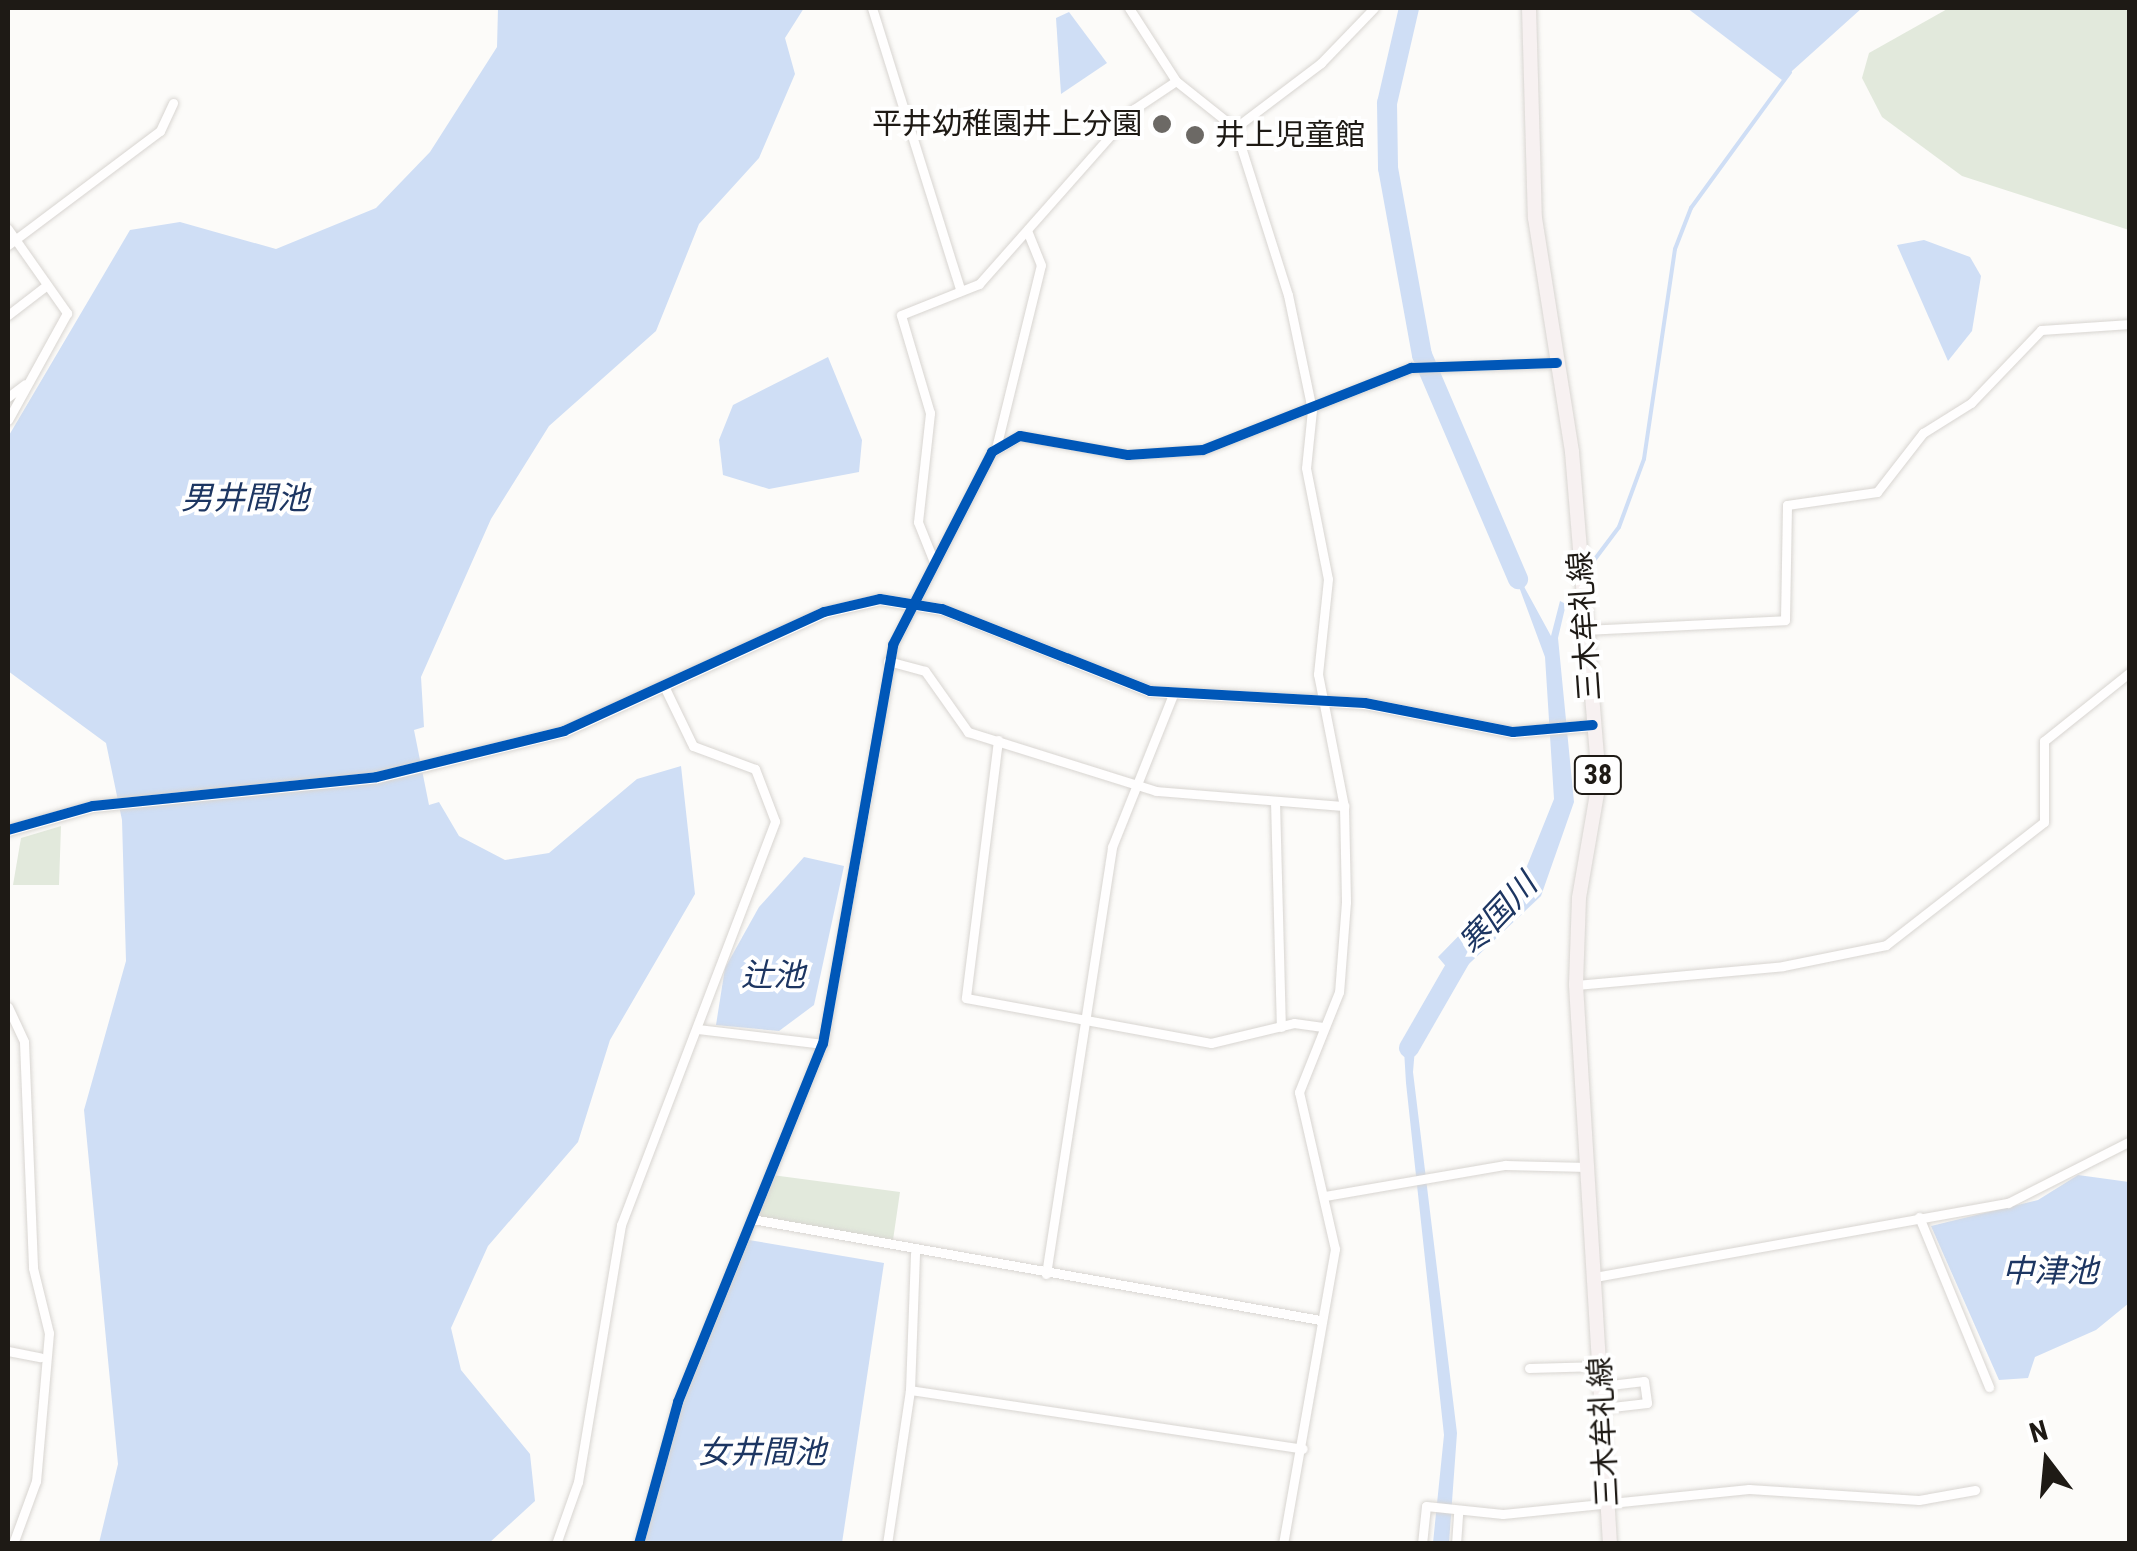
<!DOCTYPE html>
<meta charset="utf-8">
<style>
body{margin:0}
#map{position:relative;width:2137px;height:1551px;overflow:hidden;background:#fcfbf9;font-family:"Roboto Condensed","Noto Sans JP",sans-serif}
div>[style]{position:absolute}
.green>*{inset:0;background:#e2e9dc}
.water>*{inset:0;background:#cfdef5}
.stream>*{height:4px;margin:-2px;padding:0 2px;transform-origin:2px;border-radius:2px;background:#cfdef5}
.river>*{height:20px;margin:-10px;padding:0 10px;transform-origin:10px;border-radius:10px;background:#cfdef5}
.roads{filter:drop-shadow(0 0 2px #d8d5d1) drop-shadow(0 0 2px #d8d5d1)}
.minor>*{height:9px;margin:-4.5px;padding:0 4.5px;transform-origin:4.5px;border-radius:4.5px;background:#fffefe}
.tertiary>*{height:11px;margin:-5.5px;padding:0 5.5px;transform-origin:5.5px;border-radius:5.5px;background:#fffefe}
.primary>*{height:14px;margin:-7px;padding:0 7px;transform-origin:7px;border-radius:7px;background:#f7f1f1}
.cycleway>*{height:10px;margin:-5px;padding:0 5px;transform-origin:5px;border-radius:5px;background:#0057b8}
.dots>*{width:28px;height:28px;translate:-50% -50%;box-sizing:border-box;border:5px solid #fff;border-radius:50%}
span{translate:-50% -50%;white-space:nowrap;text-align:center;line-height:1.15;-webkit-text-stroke:8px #fff;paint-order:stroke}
.shield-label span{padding:2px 8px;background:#fff;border:2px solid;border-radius:8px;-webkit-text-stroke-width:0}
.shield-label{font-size:28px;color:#1e1a15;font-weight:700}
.poi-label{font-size:30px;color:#1e1a15}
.right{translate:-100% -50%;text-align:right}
.left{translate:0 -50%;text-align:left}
.street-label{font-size:30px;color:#1e1a15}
.water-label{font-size:32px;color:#1d3662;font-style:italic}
.frame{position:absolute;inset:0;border:10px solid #1e1a15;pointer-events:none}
.north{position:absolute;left:1997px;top:1411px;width:100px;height:100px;-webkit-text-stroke:8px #fff;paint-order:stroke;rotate:344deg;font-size:28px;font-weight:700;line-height:40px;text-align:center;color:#1e1a15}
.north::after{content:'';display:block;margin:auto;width:35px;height:45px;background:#1e1a15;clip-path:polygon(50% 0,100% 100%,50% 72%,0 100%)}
</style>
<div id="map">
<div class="green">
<i style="clip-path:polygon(1949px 8px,2129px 8px,2129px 230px,1962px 176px,1882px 117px,1862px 78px,1869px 53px)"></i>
<i style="clip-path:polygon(61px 826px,59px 885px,13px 885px,21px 838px)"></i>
<i style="clip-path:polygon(772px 1175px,900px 1192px,893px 1240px,754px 1218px)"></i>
</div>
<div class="water">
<i style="clip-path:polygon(498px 8px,804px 8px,785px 38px,795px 74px,759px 158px,699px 224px,656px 331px,549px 426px,491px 519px,421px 677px,424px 727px,414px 730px,429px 805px,439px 802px,459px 836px,505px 860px,549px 853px,637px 779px,681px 766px,695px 894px,610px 1040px,578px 1142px,488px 1246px,451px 1328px,461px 1370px,530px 1454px,535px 1501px,489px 1543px,99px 1543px,118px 1464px,84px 1110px,126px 961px,122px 820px,106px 743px,8px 671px,8px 437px,130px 230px,180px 222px,276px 249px,376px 208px,430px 152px,497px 47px)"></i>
<i style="clip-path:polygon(1687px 8px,1862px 8px,1782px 80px)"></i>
<i style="clip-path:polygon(1069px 12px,1107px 63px,1061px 94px,1056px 18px)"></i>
<i style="clip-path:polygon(1924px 240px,1970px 257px,1981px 276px,1972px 331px,1948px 361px,1897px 245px)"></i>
<i style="clip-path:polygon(828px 357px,862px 440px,859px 472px,769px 489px,723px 475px,719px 440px,733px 405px)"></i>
<i style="clip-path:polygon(1508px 557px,1551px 636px,1560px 601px,1566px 604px,1558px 638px,1574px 802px,1541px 896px,1455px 977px,1438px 957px,1527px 866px,1554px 799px,1545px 657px)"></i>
<i style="clip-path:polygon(804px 857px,844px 866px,814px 1005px,779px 1031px,716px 1025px,725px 968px,759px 907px)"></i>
<i style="clip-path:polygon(1417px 1024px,1413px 1072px,1457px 1433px,1449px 1543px,1433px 1543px,1444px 1435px,1406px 1083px,1404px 1050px)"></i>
<i style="clip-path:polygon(2078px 1175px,2129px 1182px,2129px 1303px,2096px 1330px,2035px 1357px,2028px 1378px,1999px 1380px,1931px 1226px,2038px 1200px)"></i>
<i style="clip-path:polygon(749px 1240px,884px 1263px,842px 1543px,643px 1544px,668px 1439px)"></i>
</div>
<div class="stream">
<i style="left:1592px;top:563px;width:45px;rotate:-53.1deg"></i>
<i style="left:1619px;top:527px;width:72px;rotate:-69.8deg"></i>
<i style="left:1644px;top:459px;width:212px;rotate:-81.6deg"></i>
<i style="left:1675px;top:249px;width:44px;rotate:-68.7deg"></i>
<i style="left:1691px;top:208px;width:168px;rotate:-53.9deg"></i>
</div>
<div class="river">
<i style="left:1409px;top:8px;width:98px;rotate:103deg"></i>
<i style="left:1387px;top:103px;width:65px;rotate:89.1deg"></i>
<i style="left:1388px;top:168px;width:190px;rotate:79.7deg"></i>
<i style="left:1422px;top:355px;width:244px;rotate:66.8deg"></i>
<i style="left:1409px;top:1048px;width:114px;rotate:-60.1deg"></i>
</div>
<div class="roads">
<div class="minor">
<i style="left:872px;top:8px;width:294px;rotate:72.6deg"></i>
<i style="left:1129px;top:8px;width:87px;rotate:57.2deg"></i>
<i style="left:1176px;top:81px;width:75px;rotate:38.5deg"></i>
<i style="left:1235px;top:128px;width:175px;rotate:72.4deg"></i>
<i style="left:1288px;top:295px;width:117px;rotate:78.2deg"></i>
<i style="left:1312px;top:410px;width:58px;rotate:95.9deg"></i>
<i style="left:1306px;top:468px;width:113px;rotate:78.8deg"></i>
<i style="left:1328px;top:579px;width:96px;rotate:96deg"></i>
<i style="left:1318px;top:674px;width:135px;rotate:78.9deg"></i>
<i style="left:1344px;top:806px;width:96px;rotate:88.8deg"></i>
<i style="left:1346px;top:902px;width:90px;rotate:94.4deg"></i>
<i style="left:1339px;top:992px;width:108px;rotate:111.8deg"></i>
<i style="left:1299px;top:1092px;width:161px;rotate:77.1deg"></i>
<i style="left:1335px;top:1249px;width:300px;rotate:100deg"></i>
<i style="left:1235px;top:128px;width:108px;rotate:-37.1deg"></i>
<i style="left:1321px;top:63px;width:76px;rotate:-46.1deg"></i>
<i style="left:8px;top:229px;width:103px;rotate:54.9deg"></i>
<i style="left:67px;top:313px;width:122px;rotate:118.9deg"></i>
<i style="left:8px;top:245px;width:190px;rotate:-36.9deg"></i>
<i style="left:160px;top:131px;width:31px;rotate:-65deg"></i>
<i style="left:8px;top:315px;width:49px;rotate:-37.6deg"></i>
<i style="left:8px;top:397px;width:21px;rotate:-37deg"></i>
<i style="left:996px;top:448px;width:188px;rotate:-76.2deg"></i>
<i style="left:1041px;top:265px;width:37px;rotate:-112deg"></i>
<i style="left:934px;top:562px;width:43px;rotate:-111.8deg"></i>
<i style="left:918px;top:522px;width:110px;rotate:-83.7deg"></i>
<i style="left:930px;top:413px;width:102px;rotate:-106.5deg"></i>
<i style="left:901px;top:315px;width:84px;rotate:-21.7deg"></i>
<i style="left:979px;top:284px;width:234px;rotate:-48.5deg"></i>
<i style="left:1134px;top:109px;width:50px;rotate:-33.7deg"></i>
<i style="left:1584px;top:630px;width:201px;rotate:-2.8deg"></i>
<i style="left:1785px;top:620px;width:115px;rotate:-89deg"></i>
<i style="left:1787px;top:505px;width:91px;rotate:-8.2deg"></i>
<i style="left:1877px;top:492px;width:75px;rotate:-52.1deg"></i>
<i style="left:1923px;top:433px;width:57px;rotate:-32deg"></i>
<i style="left:1971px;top:403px;width:101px;rotate:-46.2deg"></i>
<i style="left:2041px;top:330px;width:89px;rotate:-3.9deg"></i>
<i style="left:888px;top:661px;width:38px;rotate:15deg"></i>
<i style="left:925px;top:671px;width:75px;rotate:54.8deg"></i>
<i style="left:968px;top:732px;width:197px;rotate:17.4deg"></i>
<i style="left:1156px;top:791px;width:189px;rotate:4.6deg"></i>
<i style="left:998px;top:740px;width:260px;rotate:97.1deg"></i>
<i style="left:966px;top:998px;width:249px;rotate:10.4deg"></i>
<i style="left:1211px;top:1043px;width:85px;rotate:-13.5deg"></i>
<i style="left:1294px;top:1023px;width:29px;rotate:8deg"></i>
<i style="left:1275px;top:801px;width:226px;rotate:88.5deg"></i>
<i style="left:1576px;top:985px;width:208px;rotate:-5.2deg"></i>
<i style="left:1783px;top:966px;width:105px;rotate:-11.5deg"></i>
<i style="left:1886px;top:945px;width:200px;rotate:-37.9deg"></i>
<i style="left:2044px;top:822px;width:81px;rotate:-90deg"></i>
<i style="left:2044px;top:741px;width:110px;rotate:-38.7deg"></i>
<i style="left:8px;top:1007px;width:38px;rotate:65deg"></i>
<i style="left:24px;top:1042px;width:226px;rotate:87.7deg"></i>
<i style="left:33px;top:1268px;width:67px;rotate:76.2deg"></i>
<i style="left:49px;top:1333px;width:149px;rotate:95deg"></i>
<i style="left:36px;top:1481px;width:67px;rotate:110.1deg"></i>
<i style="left:698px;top:1029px;width:126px;rotate:6.8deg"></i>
<i style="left:1325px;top:1196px;width:183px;rotate:-9.8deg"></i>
<i style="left:1505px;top:1165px;width:82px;rotate:1.4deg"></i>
<i style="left:1919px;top:1217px;width:184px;rotate:67.6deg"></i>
<i style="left:752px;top:1219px;width:577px;rotate:10.08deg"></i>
<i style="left:1046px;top:1274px;width:432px;rotate:-81.2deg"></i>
<i style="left:1112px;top:847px;width:167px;rotate:-68.2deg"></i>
<i style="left:1595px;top:1277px;width:420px;rotate:-10.2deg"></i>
<i style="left:2008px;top:1203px;width:137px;rotate:-26.9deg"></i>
<i style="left:8px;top:1351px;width:33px;rotate:11deg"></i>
<i style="left:1529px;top:1368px;width:72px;rotate:-1.6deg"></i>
<i style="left:1602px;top:1386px;width:42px;rotate:-6.8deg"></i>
<i style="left:1644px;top:1381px;width:22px;rotate:82deg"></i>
<i style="left:1647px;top:1403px;width:44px;rotate:173.5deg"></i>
<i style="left:910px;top:1390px;width:397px;rotate:8.5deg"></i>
<i style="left:556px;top:1544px;width:66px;rotate:-70.5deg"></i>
<i style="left:578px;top:1482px;width:261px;rotate:-80.5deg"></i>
<i style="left:621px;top:1225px;width:432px;rotate:-69.1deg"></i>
<i style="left:775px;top:821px;width:56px;rotate:-111deg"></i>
<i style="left:755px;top:769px;width:66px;rotate:-159.6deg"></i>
<i style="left:693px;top:746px;width:67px;rotate:-115.8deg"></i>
<i style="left:639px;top:1544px;width:147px;rotate:-74.6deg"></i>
<i style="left:678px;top:1402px;width:386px;rotate:-68deg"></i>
<i style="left:823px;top:1044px;width:405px;rotate:-80deg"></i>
<i style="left:893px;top:645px;width:217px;rotate:-62.8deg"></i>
<i style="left:992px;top:452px;width:32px;rotate:-30deg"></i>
<i style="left:1020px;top:436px;width:110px;rotate:10deg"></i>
<i style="left:1128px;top:455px;width:75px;rotate:-3.8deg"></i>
<i style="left:1203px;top:450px;width:224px;rotate:-21.5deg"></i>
<i style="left:1411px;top:368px;width:146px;rotate:-2deg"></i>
<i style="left:887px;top:1544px;width:156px;rotate:-81.5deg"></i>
<i style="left:910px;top:1390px;width:137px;rotate:-87.9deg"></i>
<i style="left:1422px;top:1544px;width:38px;rotate:-84deg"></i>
<i style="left:1426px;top:1506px;width:77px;rotate:5.9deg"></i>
<i style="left:1503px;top:1514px;width:247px;rotate:-5.8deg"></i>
<i style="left:1749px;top:1489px;width:170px;rotate:3.7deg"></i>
<i style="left:1919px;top:1500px;width:57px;rotate:-10.1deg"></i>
<i style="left:1456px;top:1544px;width:32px;rotate:-86deg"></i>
</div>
<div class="tertiary">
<i style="left:8px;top:830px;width:88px;rotate:-15.8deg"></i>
<i style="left:93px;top:806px;width:285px;rotate:-5.8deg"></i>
<i style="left:377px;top:777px;width:193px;rotate:-13.8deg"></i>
<i style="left:564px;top:731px;width:286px;rotate:-24.6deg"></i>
<i style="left:824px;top:612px;width:57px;rotate:-13.1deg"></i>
<i style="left:880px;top:599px;width:63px;rotate:9.2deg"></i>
<i style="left:942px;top:609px;width:224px;rotate:21.5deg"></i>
<i style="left:1150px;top:691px;width:215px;rotate:3.2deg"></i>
<i style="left:1365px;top:703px;width:151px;rotate:11.1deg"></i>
<i style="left:1513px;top:732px;width:80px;rotate:-5deg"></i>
</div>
<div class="primary">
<i style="left:1529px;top:8px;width:210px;rotate:88.4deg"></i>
<i style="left:1535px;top:218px;width:237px;rotate:81deg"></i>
<i style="left:1572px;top:452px;width:331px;rotate:85.3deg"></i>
<i style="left:1599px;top:782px;width:118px;rotate:99.8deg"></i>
<i style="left:1579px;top:898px;width:87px;rotate:92deg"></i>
<i style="left:1576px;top:985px;width:560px;rotate:86.52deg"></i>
</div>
</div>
<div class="cycleway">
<i style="left:8px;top:830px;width:88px;rotate:-15.8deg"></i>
<i style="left:93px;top:806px;width:285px;rotate:-5.8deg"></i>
<i style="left:377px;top:777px;width:193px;rotate:-13.8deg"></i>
<i style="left:564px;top:731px;width:286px;rotate:-24.6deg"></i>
<i style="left:824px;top:612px;width:57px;rotate:-13.1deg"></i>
<i style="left:880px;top:599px;width:63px;rotate:9.2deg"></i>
<i style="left:942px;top:609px;width:224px;rotate:21.5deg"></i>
<i style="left:1150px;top:691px;width:215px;rotate:3.2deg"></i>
<i style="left:1365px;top:703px;width:151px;rotate:11.1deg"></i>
<i style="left:1513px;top:732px;width:80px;rotate:-5deg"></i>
<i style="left:639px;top:1544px;width:147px;rotate:-74.6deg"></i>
<i style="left:678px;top:1402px;width:386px;rotate:-68deg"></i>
<i style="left:823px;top:1044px;width:405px;rotate:-80deg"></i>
<i style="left:893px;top:645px;width:217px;rotate:-62.8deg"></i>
<i style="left:992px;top:452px;width:32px;rotate:-30deg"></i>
<i style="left:1020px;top:436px;width:110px;rotate:10deg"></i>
<i style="left:1128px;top:455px;width:75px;rotate:-3.8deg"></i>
<i style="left:1203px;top:450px;width:224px;rotate:-21.5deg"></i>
<i style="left:1411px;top:368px;width:146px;rotate:-2deg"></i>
</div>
<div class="dots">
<i style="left:1162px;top:124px;background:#6c6965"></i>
<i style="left:1195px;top:135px;background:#6c6965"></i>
</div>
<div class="shield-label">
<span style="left:1598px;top:775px">38</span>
</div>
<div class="poi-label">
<span class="right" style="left:1142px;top:124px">平井幼稚園井上分園</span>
<span class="left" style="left:1215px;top:135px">井上児童館</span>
</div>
<div class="street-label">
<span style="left:1585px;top:626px;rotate:-94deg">三木牟礼線</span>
<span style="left:1604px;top:1432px;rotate:-93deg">三木牟礼線</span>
</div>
<div class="water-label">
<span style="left:245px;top:498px">男井間池</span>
<span style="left:1498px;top:914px;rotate:-47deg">寒国川</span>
<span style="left:773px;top:975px">辻池</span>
<span style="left:2050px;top:1271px">中津池</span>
<span style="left:762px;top:1452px">女井間池</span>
</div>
<div class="frame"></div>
<div class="north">N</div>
</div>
